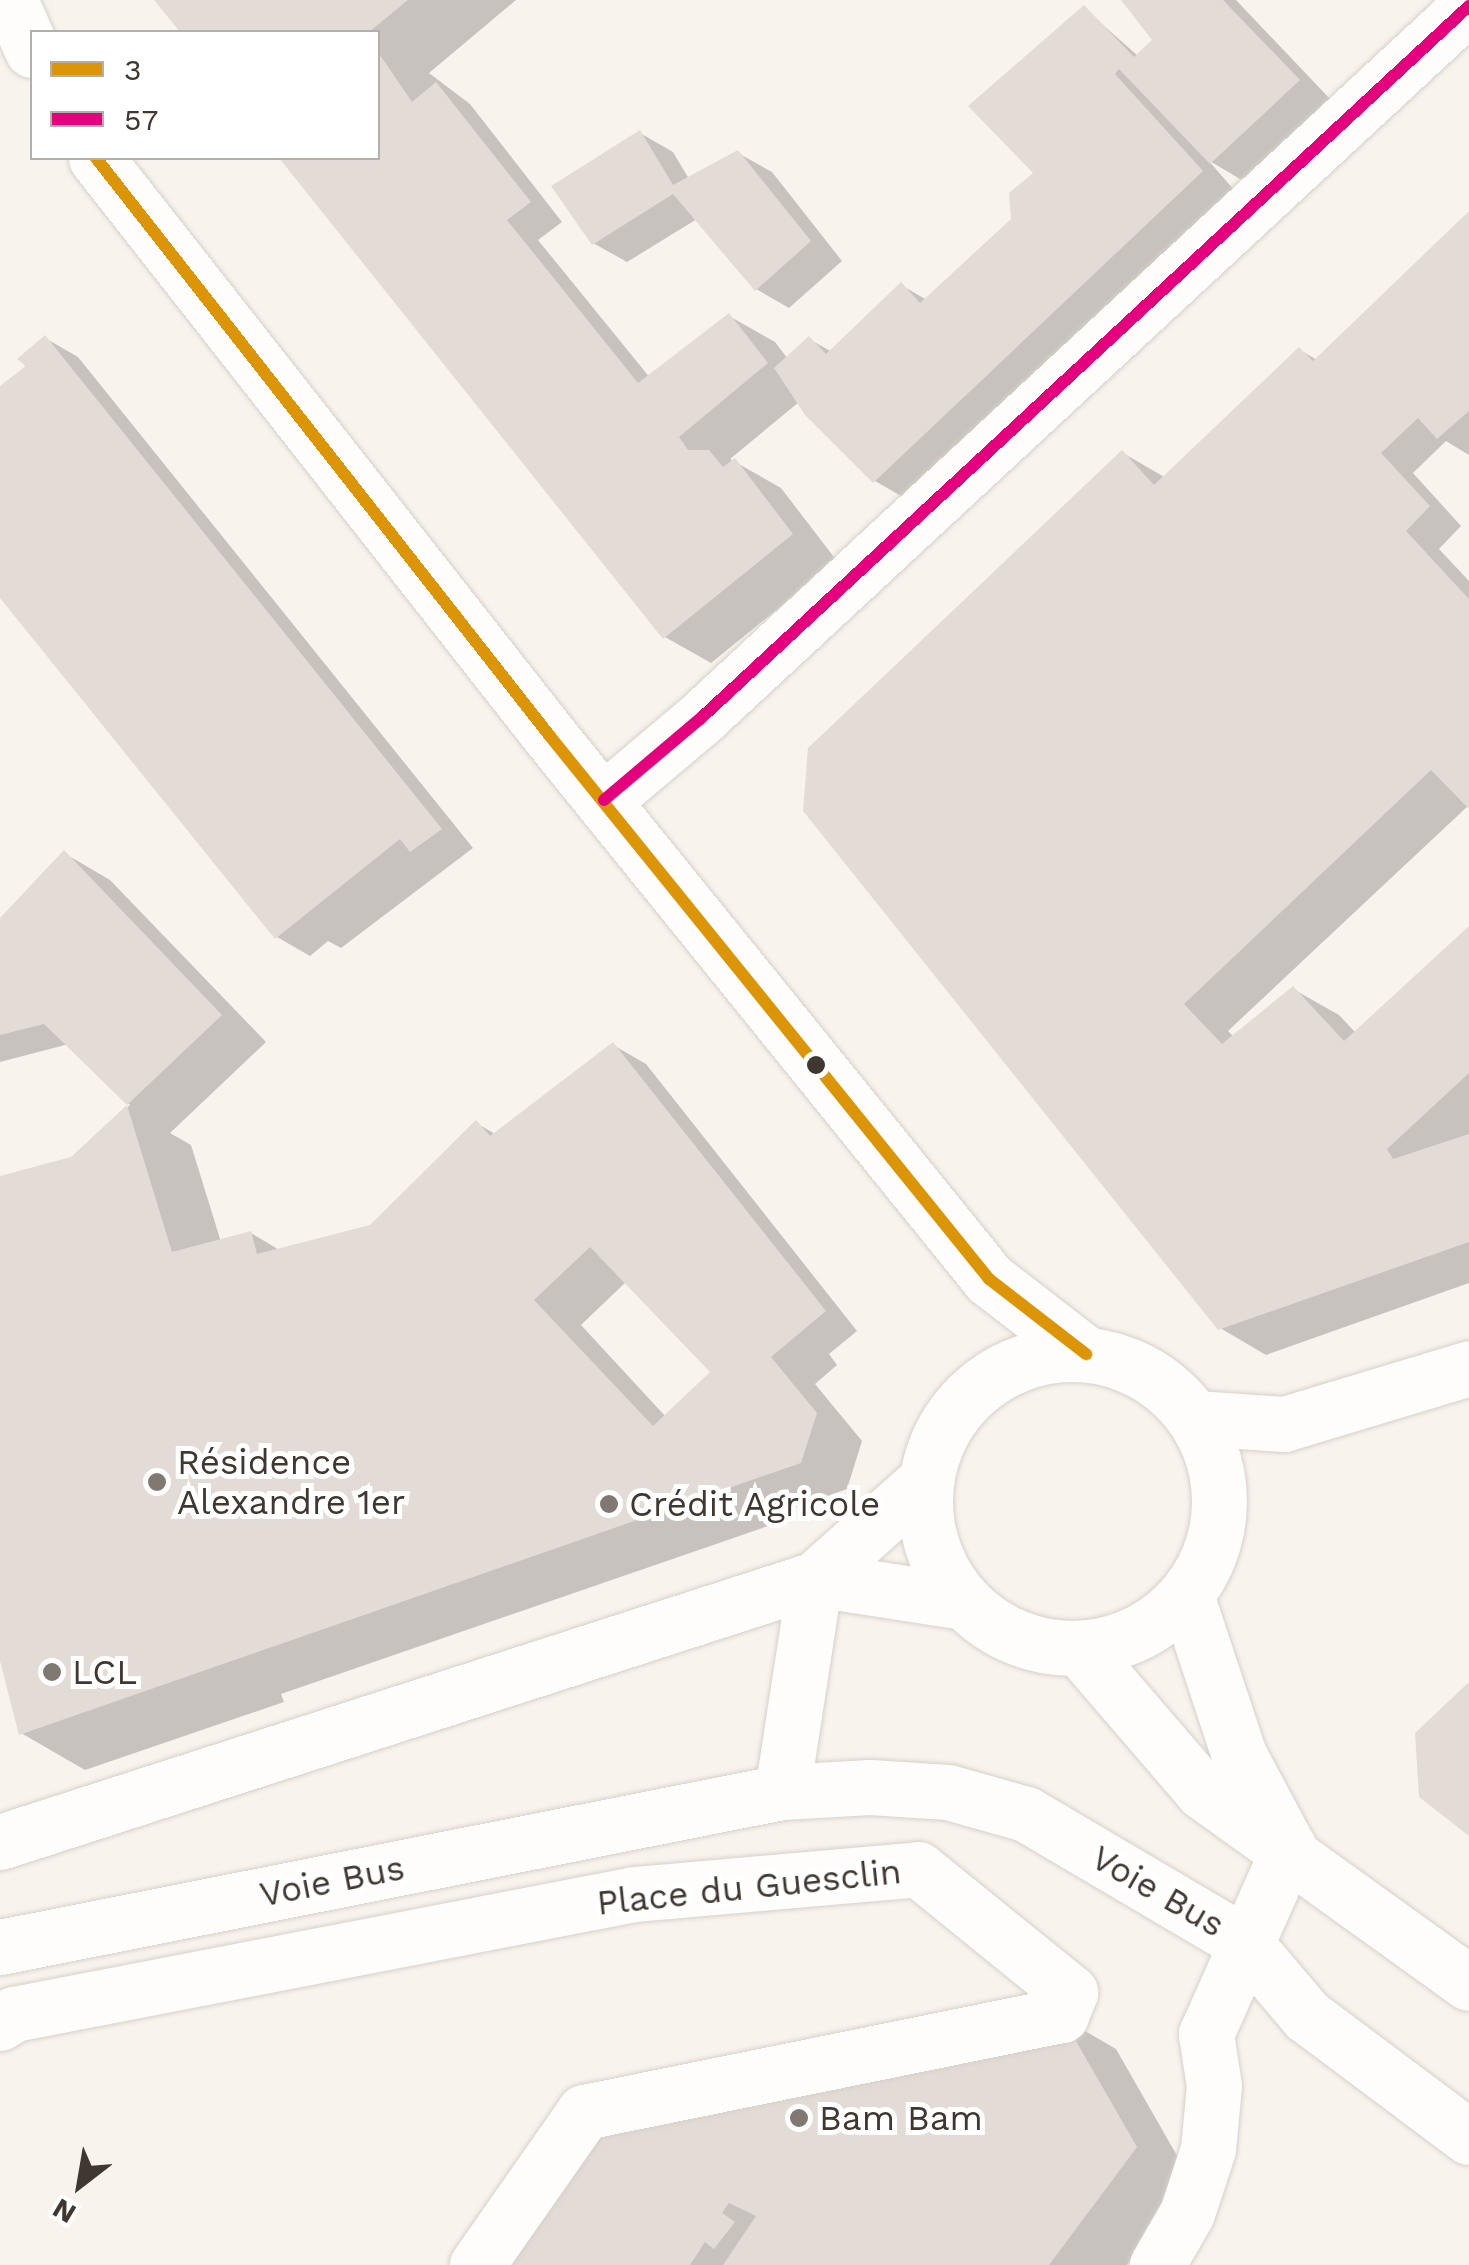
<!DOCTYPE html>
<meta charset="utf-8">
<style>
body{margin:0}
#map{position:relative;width:1469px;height:2265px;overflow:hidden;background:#f9f3ed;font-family:"Work Sans",sans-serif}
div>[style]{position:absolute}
.shadow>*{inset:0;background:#0003}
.building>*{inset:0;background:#e3dbd6}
.roads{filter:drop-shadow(0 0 2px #d6d0ca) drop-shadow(0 0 2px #d6d0ca)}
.minor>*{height:55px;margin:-27.5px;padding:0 27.5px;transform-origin:27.5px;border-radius:27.5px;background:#fefdfc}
.major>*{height:55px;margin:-27.5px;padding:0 27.5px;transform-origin:27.5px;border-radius:27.5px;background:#fefdfc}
.major>.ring{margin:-27.5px;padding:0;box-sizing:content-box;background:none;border:55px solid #fefdfc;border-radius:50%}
.bus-1>*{height:12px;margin:-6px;padding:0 6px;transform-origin:6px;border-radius:6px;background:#db9507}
.bus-2>*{height:12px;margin:-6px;padding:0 6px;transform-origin:6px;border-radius:6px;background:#e5007d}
.dots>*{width:28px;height:28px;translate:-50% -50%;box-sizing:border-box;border:5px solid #fff;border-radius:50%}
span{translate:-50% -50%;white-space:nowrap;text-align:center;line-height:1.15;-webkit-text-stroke:10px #fff;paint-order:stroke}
.poi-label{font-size:35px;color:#3f3730}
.left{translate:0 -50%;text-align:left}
.street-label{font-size:35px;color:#3f3730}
.legend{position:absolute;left:30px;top:30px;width:350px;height:130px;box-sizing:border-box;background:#fff;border:2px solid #b2afac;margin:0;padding:12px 18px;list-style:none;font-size:30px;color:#3f3730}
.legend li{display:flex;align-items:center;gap:20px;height:50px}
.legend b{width:50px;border:2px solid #b2afac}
.north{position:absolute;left:30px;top:2135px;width:100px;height:100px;-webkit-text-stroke:8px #fff;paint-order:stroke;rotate:211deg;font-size:28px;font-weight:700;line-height:40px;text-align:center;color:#3f3730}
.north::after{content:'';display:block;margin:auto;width:35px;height:45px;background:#3f3730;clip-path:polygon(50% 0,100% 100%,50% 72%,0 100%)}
</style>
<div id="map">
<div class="shadow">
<i style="clip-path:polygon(162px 0,516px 0,429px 73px,470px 104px,562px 222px,538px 240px,651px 379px,729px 316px,775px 342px,788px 359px,809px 339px,832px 352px,901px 285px,927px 300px,1013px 220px,1036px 173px,1084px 8px,1138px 56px,1156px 40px,1124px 0,1236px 0,1331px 100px,1245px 182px,1208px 160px,1235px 191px,908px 500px,875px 481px,799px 402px,730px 459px,781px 488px,837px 561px,711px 663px,665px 637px,283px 158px,378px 158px,378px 32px,187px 32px)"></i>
<i style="clip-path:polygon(640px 133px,673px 152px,689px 179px,738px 153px,772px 172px,842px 261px,789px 308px,756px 289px,697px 219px,627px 262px,593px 243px)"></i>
<i style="clip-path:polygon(1469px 215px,1469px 455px,1446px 441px,1413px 473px,1461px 526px,1439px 549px,1469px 581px,1469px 805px,1228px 1031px,1234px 1037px,1293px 989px,1339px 1015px,1356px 1033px,1469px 929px,1469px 1283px,1266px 1355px,1220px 1328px,1123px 453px,1166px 478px,1300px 350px,1317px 360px)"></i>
<i style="clip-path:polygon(45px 338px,78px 357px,473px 848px,341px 948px,328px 941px,310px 956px,277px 937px,0 594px,0 389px,27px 368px,20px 359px)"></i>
<i style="clip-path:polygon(evenodd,64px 853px,110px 880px,266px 1042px,170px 1133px,191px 1145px,221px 1242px,251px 1233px,281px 1251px,371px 1227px,476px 1123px,497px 1135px,613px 1045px,646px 1064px,857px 1331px,829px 1354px,837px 1365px,815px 1384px,862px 1441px,847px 1489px,762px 1519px,768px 1526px,281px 1694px,284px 1702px,85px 1770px,21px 1733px,0 1650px,0 1178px,72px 1159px,130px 1105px,69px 1044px,0 1062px,0 920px,64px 853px,627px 1281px,714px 1373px,666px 1417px,581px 1325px,627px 1281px)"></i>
<i style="clip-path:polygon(1061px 2017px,1116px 2049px,1191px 2180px,1127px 2265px,485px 2265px)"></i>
</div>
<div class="building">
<i style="clip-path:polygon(154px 0,408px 0,369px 32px,180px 32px)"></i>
<i style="clip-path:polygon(1121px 0,1223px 0,1300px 80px,1210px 164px,1119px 69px,1115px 74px,1203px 171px,873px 483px,805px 415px,774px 368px,809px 336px,826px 354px,901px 282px,920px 303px,1011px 219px,1009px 193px,1033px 173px,968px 106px,1084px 5px,1134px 57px,1152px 40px)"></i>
<i style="clip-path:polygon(378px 52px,412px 102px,436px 82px,531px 202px,507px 220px,638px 383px,729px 313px,768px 363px,679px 437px,688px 450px,709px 450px,723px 467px,735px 458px,793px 534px,663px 639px,279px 158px,378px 158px)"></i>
<i style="clip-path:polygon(640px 130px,673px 185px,738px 150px,811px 241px,755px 291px,673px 194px,592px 245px,551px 186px)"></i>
<i style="clip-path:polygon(1469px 211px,1469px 411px,1437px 439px,1418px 418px,1381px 453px,1430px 506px,1406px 531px,1469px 599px,1469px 809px,1431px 770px,1184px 1004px,1222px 1044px,1293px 986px,1344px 1041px,1469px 926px,1469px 1073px,1387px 1149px,1393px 1159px,1469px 1134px,1469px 1242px,1218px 1330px,803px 811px,808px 748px,1122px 450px,1154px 485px,1299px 347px,1313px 361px)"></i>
<i style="clip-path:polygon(45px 335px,442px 829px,410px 852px,400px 839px,275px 939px,0 598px,0 386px,26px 366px,17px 359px)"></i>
<i style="clip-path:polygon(64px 850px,222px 1015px,127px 1105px,44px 1024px,0 1035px,0 918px)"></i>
<i style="clip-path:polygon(evenodd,613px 1042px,826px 1311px,771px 1357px,817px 1413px,801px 1463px,19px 1735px,0 1661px,0 1176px,71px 1157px,127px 1105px,172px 1252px,251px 1231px,257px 1254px,370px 1225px,476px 1120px,490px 1136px,613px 1042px,590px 1247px,710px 1372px,653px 1426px,534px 1300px,590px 1247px)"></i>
<i style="clip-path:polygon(1469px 1682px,1469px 1836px,1419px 1797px,1415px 1733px)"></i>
<i style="clip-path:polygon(1061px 2015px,1137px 2147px,1049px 2265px,723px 2265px,756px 2216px,729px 2203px,722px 2213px,735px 2222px,714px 2249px,705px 2242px,690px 2265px,477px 2265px,584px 2112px)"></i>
</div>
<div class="roads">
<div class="minor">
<i style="left:604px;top:800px;width:126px;rotate:-40.2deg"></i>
<i style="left:700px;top:719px;width:1049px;rotate:-42.84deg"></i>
<i style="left:782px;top:1792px;width:216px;rotate:-81.2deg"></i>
<i style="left:0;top:1947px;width:797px;rotate:-11.21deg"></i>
<i style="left:782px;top:1792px;width:88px;rotate:-3.3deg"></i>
<i style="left:870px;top:1787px;width:78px;rotate:3.7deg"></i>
<i style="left:948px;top:1792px;width:81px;rotate:15.8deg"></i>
<i style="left:1026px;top:1814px;width:254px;rotate:30.5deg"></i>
<i style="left:1245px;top:1943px;width:96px;rotate:49.7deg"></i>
<i style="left:1307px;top:2016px;width:202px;rotate:36.8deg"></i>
<i style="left:0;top:2023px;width:17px;rotate:-33deg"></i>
<i style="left:14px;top:2014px;width:632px;rotate:-10.94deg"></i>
<i style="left:635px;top:1894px;width:284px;rotate:-5deg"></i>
<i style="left:918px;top:1869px;width:196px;rotate:39deg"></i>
<i style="left:1070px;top:1992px;width:25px;rotate:111deg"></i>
<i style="left:1061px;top:2015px;width:487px;rotate:168.5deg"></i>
<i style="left:584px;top:2112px;width:187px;rotate:125deg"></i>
<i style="left:1157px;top:2265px;width:60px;rotate:-60deg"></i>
<i style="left:1187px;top:2213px;width:67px;rotate:-71.8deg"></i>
<i style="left:1208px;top:2149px;width:63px;rotate:-84.6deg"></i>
<i style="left:1214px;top:2086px;width:53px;rotate:-98.7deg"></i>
<i style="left:1206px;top:2034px;width:204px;rotate:-66deg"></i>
</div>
<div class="major">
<i style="left:13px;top:7px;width:47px;rotate:66.2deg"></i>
<i style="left:96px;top:158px;width:734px;rotate:51.86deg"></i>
<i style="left:549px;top:735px;width:700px;rotate:51.03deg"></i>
<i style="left:989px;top:1279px;width:123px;rotate:37.7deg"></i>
<i class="ring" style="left:925px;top:1354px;width:239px;height:239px"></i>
<i style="left:1195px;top:1418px;width:89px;rotate:3.9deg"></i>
<i style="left:1284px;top:1424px;width:193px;rotate:-16.8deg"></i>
<i style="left:815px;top:1579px;width:151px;rotate:8.8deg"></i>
<i style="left:1186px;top:1595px;width:169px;rotate:71.7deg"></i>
<i style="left:1239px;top:1755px;width:98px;rotate:61.9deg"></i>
<i style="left:1080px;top:1649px;width:189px;rotate:49.3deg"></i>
<i style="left:1203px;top:1792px;width:327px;rotate:35.7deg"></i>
<i style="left:0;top:1842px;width:856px;rotate:-17.88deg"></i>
<i style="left:815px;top:1579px;width:147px;rotate:-41.7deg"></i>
</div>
</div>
<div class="bus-1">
<i style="left:96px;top:158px;width:734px;rotate:51.86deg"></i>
<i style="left:549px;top:735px;width:700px;rotate:51.03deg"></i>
<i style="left:989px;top:1279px;width:123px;rotate:37.7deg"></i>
</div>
<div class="bus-2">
<i style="left:604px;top:800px;width:126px;rotate:-40.2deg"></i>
<i style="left:700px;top:719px;width:1049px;rotate:-42.84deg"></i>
</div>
<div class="dots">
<i style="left:816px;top:1065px;background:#3f3730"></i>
<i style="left:157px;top:1482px;background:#807972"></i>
<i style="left:609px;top:1504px;background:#807972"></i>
<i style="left:52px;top:1672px;background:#807972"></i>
<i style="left:799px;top:2118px;background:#807972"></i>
</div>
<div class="poi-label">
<span class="left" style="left:177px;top:1482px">Résidence<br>Alexandre 1er</span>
<span class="left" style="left:629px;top:1504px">Crédit Agricole</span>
<span class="left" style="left:72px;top:1672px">LCL</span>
<span class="left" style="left:819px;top:2118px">Bam Bam</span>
</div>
<div class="street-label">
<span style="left:332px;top:1881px;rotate:-11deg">Voie Bus</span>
<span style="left:749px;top:1887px;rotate:-6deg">Place du Guesclin</span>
<span style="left:1158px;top:1891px;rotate:30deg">Voie Bus</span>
</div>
<ul class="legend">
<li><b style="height:12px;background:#db9507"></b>3</li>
<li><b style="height:12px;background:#e5007d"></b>57</li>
</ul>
<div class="north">N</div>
</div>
